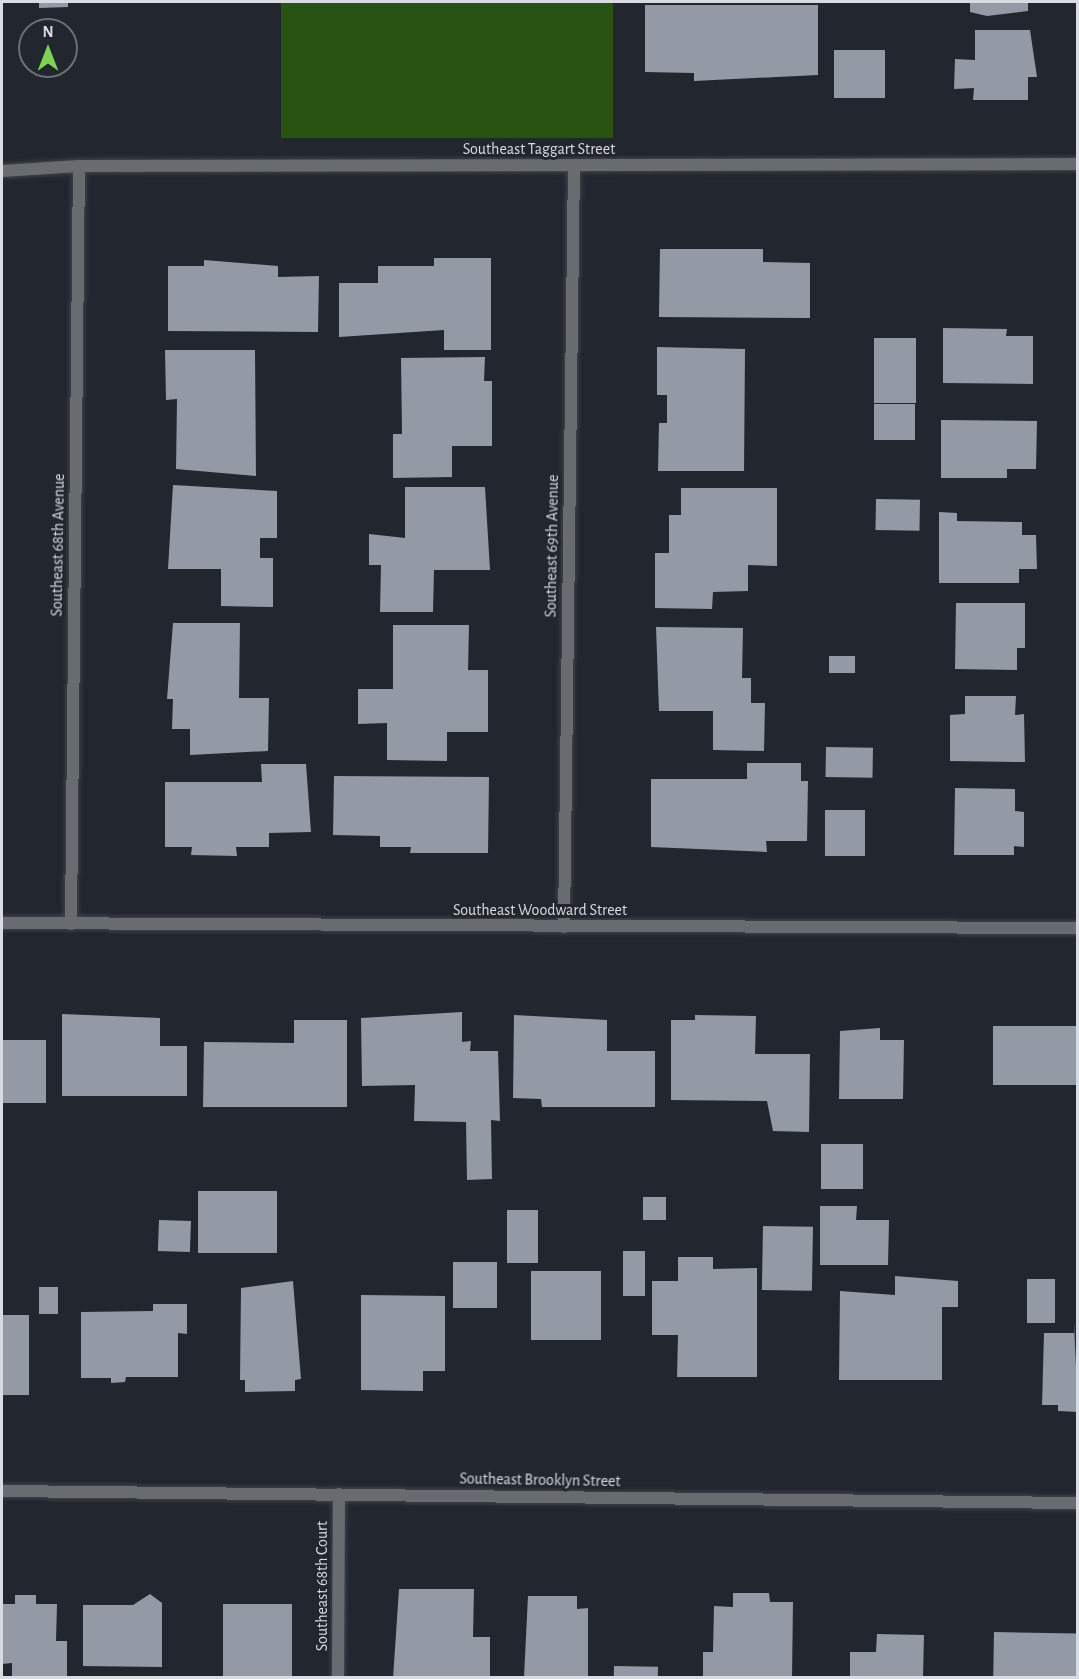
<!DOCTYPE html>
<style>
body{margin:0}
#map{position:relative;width:1079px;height:1679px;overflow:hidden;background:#22272f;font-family:"Alegreya Sans",sans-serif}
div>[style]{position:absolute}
.green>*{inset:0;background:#295312;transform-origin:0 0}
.building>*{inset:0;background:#949aa5;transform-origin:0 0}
.roads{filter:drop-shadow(0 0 2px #3f444b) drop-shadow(0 0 2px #3f444b)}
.street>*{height:12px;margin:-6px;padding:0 6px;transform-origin:6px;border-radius:6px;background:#686b6f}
span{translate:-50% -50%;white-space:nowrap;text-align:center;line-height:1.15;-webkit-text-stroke:6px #22272f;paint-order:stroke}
.street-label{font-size:16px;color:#d8dbe1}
.frame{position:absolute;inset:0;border:3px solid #d8dbe1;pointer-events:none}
.north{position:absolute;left:18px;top:18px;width:60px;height:60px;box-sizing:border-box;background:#22272f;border:2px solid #6b6f76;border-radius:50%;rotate:0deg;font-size:16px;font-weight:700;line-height:24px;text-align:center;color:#d8dbe1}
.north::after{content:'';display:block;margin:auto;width:21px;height:27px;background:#7dd154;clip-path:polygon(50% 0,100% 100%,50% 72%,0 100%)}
</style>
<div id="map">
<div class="green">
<i style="left:281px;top:2px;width:332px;height:136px"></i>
</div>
<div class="building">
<i style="clip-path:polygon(39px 2px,68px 2px,68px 7px,39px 8px)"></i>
<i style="clip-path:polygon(970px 2px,1028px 2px,1028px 11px,987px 16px,970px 12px)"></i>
<i style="clip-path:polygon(645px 5px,818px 5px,818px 75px,694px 81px,694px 73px,645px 72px)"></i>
<i style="clip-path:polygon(975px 30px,1030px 30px,1037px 77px,1028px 77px,1028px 100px,973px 100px,974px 88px,954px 89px,955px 59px,975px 60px)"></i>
<i style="left:834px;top:50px;width:51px;height:48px"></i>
<i style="clip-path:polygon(660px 249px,763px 249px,763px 262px,810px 263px,810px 318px,659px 317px)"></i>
<i style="clip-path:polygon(434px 258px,491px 258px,491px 350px,444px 350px,444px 330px,339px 337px,339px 283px,378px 283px,378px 266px,434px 266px)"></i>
<i style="clip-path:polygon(204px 260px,278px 266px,278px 277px,319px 276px,318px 332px,168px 331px,168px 266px,204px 266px)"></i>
<i style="clip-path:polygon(943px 328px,1007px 329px,1006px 336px,1033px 336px,1033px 384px,943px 383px)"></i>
<i style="left:874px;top:338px;width:42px;height:65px"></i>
<i style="clip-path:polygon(657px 347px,745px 349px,744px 471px,658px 471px,659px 423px,667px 423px,667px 395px,657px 395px)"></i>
<i style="clip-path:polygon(165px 350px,255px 350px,256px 476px,176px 469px,177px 399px,166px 400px)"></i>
<i style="clip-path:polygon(485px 357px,484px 381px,492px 381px,492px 446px,452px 446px,452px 477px,393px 478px,393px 434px,402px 434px,401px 358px)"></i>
<i style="left:915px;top:404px;width:36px;height:41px;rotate:90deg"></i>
<i style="clip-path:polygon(941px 420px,1037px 421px,1036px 469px,1007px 469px,1007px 478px,941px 478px)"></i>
<i style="clip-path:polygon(173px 485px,277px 491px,277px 538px,260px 538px,260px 558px,273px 558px,273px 607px,221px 606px,221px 569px,168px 569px)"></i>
<i style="clip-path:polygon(405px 487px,485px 487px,490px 570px,434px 570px,433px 612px,380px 612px,381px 565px,369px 565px,369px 534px,405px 538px)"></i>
<i style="clip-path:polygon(681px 488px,777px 488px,777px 566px,748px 565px,748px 591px,713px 592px,712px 609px,655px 608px,655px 553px,669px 553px,669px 515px,681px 515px)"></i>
<i style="left:876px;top:499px;width:44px;height:31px;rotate:1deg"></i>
<i style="clip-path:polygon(939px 512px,957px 513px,957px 521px,1022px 522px,1022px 535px,1036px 535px,1037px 569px,1019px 569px,1019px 583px,939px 583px)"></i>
<i style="clip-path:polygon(956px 603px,1025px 603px,1025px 648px,1017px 648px,1017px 670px,955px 669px)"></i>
<i style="clip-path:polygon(173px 623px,240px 623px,239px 698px,269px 698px,268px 751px,190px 755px,190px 729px,172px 729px,173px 699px,167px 699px)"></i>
<i style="clip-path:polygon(393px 625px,469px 625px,468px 670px,488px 670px,488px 732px,447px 732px,447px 761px,387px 760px,387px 723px,358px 724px,358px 689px,393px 689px)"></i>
<i style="clip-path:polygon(656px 627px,743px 628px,742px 678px,751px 678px,751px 703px,765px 703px,764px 751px,713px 750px,713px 711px,659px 711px)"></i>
<i style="left:829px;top:656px;width:26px;height:17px"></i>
<i style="clip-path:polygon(965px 696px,1016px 696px,1015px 715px,1024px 714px,1025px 762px,950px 761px,950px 715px,965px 714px)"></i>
<i style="left:826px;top:747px;width:47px;height:30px;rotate:1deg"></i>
<i style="clip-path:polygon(747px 763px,801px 763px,801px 781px,808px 781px,807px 841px,766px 841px,767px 852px,651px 847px,651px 779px,747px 779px)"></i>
<i style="clip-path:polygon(261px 764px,306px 764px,311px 832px,269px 833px,269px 847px,236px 847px,237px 856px,191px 855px,192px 847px,165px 847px,165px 782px,262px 782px)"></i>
<i style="clip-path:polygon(334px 776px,489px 777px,488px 853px,410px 853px,411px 847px,380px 847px,380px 836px,333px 835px)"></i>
<i style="clip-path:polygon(955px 788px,1015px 789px,1015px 811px,1024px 812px,1024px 847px,1014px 846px,1014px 855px,954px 855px)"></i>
<i style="left:825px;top:810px;width:40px;height:46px"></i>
<i style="clip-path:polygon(462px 1012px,462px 1042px,471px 1041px,470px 1051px,498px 1051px,500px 1121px,491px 1120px,492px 1179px,467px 1180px,466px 1122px,414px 1121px,415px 1085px,362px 1086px,361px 1018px)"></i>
<i style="clip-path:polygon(62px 1014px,160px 1018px,160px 1046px,187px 1046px,187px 1096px,62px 1096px)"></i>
<i style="clip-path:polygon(514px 1015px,607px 1020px,607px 1051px,655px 1051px,655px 1107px,542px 1107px,541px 1099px,513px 1098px)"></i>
<i style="clip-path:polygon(695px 1015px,756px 1016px,755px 1054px,810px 1054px,809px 1132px,773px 1131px,767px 1101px,671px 1100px,671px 1020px,695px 1020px)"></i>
<i style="clip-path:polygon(294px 1020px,347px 1020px,347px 1107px,203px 1107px,204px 1042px,294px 1043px)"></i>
<i style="left:993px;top:1026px;width:85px;height:59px"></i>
<i style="clip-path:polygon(880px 1028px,880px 1040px,904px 1040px,903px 1099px,839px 1099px,840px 1031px)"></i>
<i style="left:2px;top:1040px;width:44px;height:63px"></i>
<i style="left:821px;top:1144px;width:42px;height:45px"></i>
<i style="left:198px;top:1191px;width:79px;height:62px"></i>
<i style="left:643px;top:1197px;width:23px;height:23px"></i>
<i style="clip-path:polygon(820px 1206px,857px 1206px,856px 1220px,889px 1220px,888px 1265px,820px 1265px)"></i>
<i style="left:507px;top:1210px;width:31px;height:53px"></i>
<i style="left:159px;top:1220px;width:32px;height:31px;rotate:2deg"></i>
<i style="left:763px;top:1226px;width:50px;height:64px;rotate:1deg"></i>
<i style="left:623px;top:1251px;width:22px;height:45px"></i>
<i style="clip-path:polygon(678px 1257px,713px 1257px,713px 1269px,757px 1268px,757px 1377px,677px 1377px,678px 1335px,652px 1335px,652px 1281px,678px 1281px)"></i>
<i style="left:453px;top:1262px;width:44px;height:46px"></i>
<i style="left:531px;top:1271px;width:70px;height:69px"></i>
<i style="clip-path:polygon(895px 1276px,958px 1281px,958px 1307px,942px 1307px,942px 1380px,839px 1380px,840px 1291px,895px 1295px)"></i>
<i style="left:1055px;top:1279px;width:44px;height:28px;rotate:90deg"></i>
<i style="clip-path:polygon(293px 1281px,301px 1379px,295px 1380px,295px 1391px,245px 1392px,245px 1380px,240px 1380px,241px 1288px)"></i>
<i style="left:39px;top:1287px;width:19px;height:27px"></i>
<i style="clip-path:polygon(361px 1295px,445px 1296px,445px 1371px,423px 1371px,423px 1391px,361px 1390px)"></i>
<i style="clip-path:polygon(153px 1304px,187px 1304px,187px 1334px,178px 1333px,178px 1377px,126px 1377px,125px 1382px,111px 1383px,111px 1378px,81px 1378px,81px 1312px,153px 1311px)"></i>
<i style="left:2px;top:1315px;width:27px;height:80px"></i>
<i style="clip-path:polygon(1074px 1323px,1078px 1412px,1058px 1411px,1058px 1405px,1042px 1405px,1044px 1333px,1074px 1333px)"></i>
<i style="clip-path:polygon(399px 1589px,474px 1589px,473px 1637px,490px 1637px,490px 1678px,393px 1678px)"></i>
<i style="clip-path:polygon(733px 1593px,769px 1593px,770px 1602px,793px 1602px,792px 1677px,703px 1678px,703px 1652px,713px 1652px,714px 1606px,733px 1607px)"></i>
<i style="clip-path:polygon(150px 1594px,162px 1603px,162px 1667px,83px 1666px,83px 1605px,133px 1605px)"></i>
<i style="clip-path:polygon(15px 1595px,36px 1595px,36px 1604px,57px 1604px,56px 1641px,67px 1641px,67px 1678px,12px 1678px,12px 1663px,2px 1664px,2px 1604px,15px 1604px)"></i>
<i style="clip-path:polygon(528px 1596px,577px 1596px,577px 1609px,588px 1608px,588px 1677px,524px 1677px)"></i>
<i style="left:223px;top:1604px;width:69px;height:73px"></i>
<i style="left:994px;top:1632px;width:84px;height:46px;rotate:1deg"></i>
<i style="clip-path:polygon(877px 1634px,924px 1635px,923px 1678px,850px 1678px,850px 1652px,876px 1652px)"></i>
<i style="left:614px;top:1666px;width:44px;height:12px;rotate:1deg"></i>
</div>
<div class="roads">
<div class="street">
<i style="left:2px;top:171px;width:77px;rotate:-3.7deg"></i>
<i style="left:79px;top:166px;width:999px;rotate:-0.11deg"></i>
<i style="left:2px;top:923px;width:1076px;rotate:0.27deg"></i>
<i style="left:71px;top:924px;width:758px;rotate:-89.4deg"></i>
<i style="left:564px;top:927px;width:762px;rotate:-89.25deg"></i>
<i style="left:2px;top:1491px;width:1076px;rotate:0.64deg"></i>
<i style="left:338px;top:1678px;width:184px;rotate:-89.7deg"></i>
</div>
</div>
<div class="street-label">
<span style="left:539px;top:149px">Southeast Taggart Street</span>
<span style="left:58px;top:545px;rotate:-89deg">Southeast 68th Avenue</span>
<span style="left:552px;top:546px;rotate:-89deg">Southeast 69th Avenue</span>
<span style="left:540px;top:910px">Southeast Woodward Street</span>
<span style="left:540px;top:1480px;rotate:1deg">Southeast Brooklyn Street</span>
<span style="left:322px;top:1586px;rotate:-90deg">Southeast 68th Court</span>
</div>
<div class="frame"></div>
<div class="north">N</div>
</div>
